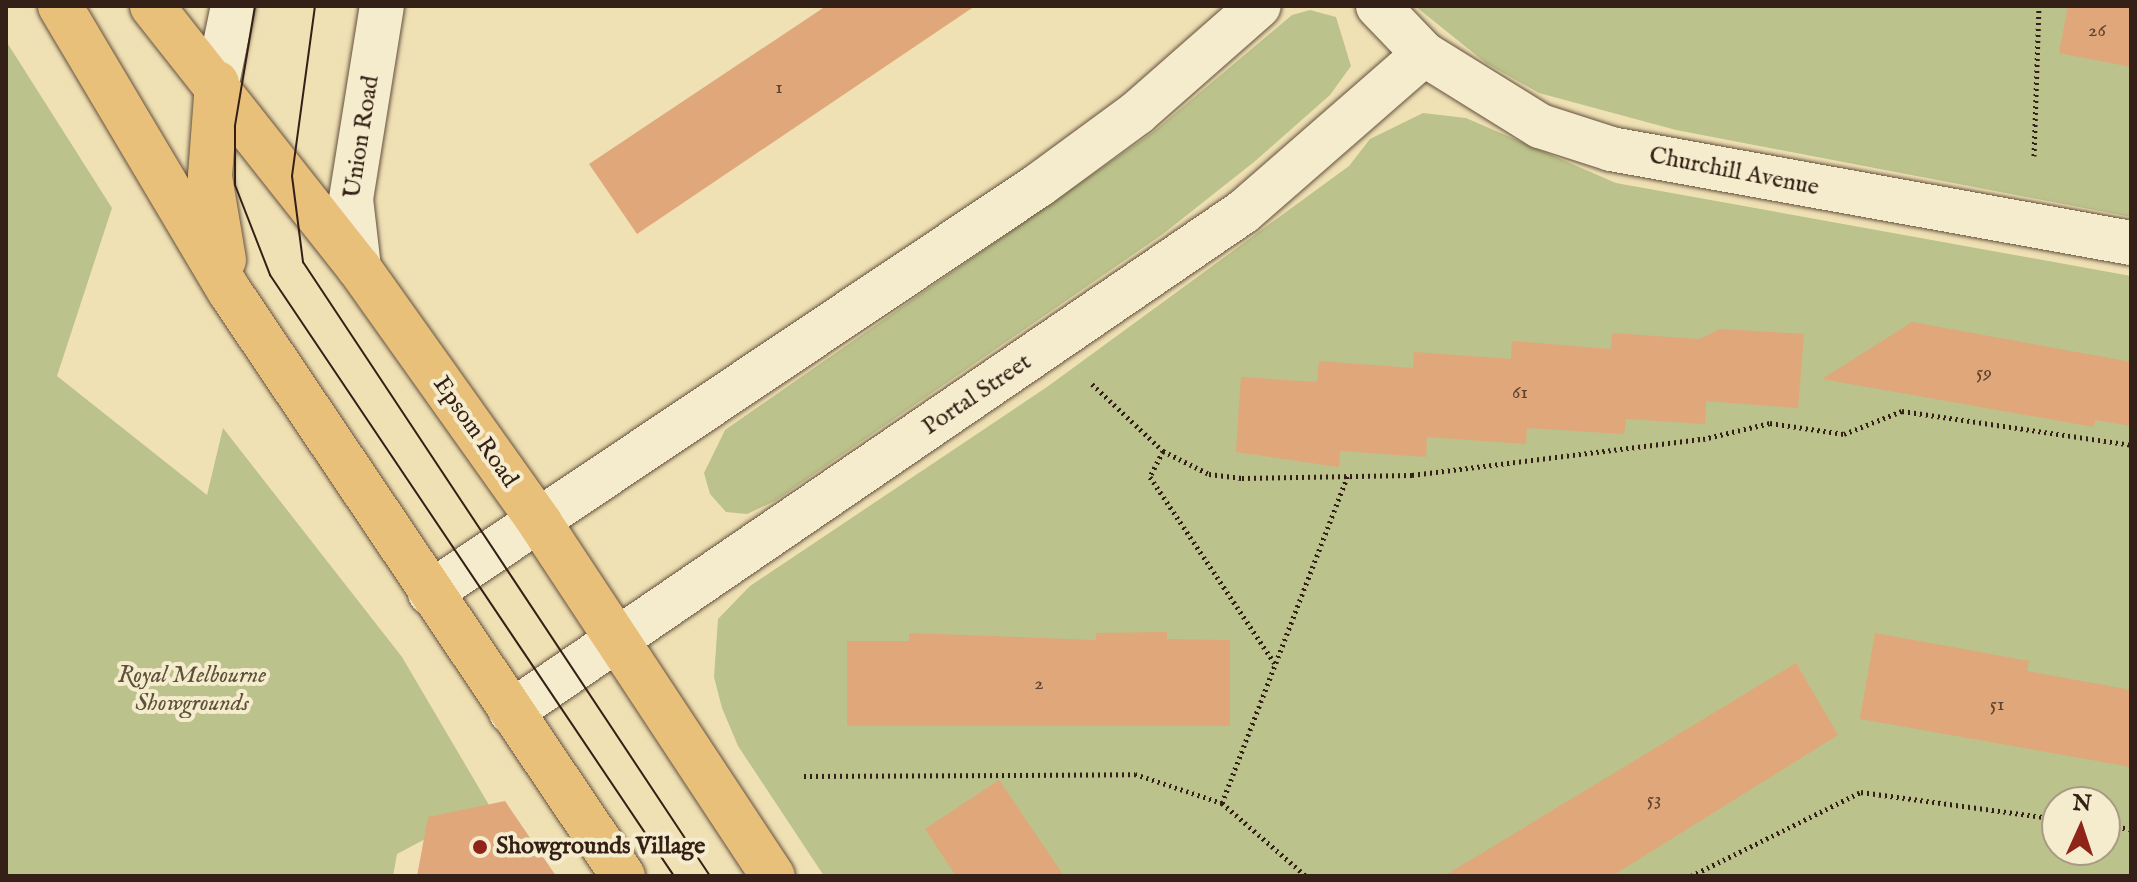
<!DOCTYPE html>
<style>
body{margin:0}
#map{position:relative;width:2137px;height:882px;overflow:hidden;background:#f0e1b4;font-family:"IM FELL English",serif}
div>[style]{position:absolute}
.green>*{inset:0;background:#bcc28b}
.building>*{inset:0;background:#dfa77a}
.path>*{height:5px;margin-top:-2.5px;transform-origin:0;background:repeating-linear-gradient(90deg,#342016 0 2px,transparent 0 6px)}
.roads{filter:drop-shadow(0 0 2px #63503e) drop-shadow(0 0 2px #63503e)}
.minor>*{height:44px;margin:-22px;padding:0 22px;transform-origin:22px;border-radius:22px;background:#f5ecce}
.major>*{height:44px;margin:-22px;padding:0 22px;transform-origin:22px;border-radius:22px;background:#e8c07a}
.tram>*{height:2px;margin:-1px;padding:0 1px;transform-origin:1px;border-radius:1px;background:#342016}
.dots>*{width:22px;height:22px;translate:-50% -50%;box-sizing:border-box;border:4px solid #f5ecce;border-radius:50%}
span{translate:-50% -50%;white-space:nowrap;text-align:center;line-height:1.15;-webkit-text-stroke:8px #f5ecce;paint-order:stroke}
.number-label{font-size:20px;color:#5f422f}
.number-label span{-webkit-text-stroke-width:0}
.street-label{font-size:24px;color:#342016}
.park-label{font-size:24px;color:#5d5139;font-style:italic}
.poi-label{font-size:24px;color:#342016;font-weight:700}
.left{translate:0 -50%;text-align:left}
.frame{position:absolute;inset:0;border:8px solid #342016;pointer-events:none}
.north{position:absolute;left:2041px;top:786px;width:80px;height:80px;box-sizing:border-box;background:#f5ecce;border:2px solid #a89a84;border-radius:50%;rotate:3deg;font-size:22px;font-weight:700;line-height:32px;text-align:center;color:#342016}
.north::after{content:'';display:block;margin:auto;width:28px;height:36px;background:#8f2418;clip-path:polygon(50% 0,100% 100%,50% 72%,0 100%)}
</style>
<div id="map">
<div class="green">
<i style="clip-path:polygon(1415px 6px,2131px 6px,2131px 217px,1676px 130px,1539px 93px,1486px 63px)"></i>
<i style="clip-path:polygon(1310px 10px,1336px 17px,1351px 66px,1330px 95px,1254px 162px,1163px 234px,775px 501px,747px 514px,726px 512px,710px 494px,704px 473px,725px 430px,1152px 133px,1292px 15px)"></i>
<i style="clip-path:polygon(6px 41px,112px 208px,57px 376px,207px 495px,223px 428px,402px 657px,489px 805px,397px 854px,393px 876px,6px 876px)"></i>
<i style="clip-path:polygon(evenodd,1423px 113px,1466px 118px,1616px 183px,2131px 276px,2131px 876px,824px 876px,738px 746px,722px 708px,714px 677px,718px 619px,750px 586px,1047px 387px,1349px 166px,1370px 139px,1423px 113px,2057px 802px,2105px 802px,2105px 850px,2057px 850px,2057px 802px)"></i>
</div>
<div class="building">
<i style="clip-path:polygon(826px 6px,975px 6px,637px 234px,589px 164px)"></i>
<i style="clip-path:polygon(2068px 6px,2131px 6px,2131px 67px,2059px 53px)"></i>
<i style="clip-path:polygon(1912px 322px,2131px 362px,2131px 426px,2095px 420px,2094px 427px,1822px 379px)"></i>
<i style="clip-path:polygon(1720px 329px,1804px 334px,1798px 408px,1706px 401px,1705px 424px,1626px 419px,1624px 434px,1527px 428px,1526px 444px,1427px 437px,1426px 457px,1340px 451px,1339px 467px,1236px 452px,1241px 377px,1317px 382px,1319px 361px,1413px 368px,1414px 352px,1511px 359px,1512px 341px,1611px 349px,1612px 333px,1699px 339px)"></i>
<i style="clip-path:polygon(1167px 632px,1167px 639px,1230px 640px,1230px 726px,847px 726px,847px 641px,909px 641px,909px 633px,1096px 640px,1096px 633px)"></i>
<i style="clip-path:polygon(1875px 633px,2029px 661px,2027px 671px,2131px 690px,2131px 767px,1860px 719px)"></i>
<i style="clip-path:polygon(1796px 663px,1838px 735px,1612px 876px,1444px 876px)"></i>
<i style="clip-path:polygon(999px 780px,1064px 876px,956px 876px,925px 829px)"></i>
<i style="clip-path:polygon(505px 801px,556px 876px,417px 876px,428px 817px)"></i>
</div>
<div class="path">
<i style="left:2034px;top:156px;width:150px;rotate:-88.1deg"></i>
<i style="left:1092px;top:384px;width:98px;rotate:43.3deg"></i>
<i style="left:1163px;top:451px;width:51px;rotate:26.6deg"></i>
<i style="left:1209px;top:474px;width:33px;rotate:7deg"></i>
<i style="left:1242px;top:478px;width:170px;rotate:-1deg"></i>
<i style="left:1412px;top:475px;width:293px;rotate:-7.1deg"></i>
<i style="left:1703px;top:439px;width:69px;rotate:-13.4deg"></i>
<i style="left:1770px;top:423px;width:75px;rotate:8.5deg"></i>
<i style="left:1844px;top:434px;width:62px;rotate:-21.6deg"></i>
<i style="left:1902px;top:411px;width:232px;rotate:8.4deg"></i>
<i style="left:1163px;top:451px;width:29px;rotate:117deg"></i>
<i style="left:1150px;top:477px;width:225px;rotate:56.2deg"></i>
<i style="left:804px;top:776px;width:331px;rotate:-0.3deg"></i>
<i style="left:1135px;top:774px;width:92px;rotate:18.4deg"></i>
<i style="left:1222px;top:803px;width:111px;rotate:41deg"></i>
<i style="left:1222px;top:803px;width:351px;rotate:-69deg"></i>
<i style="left:2105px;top:825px;width:26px;rotate:9deg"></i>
<i style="left:1691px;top:876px;width:190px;rotate:-26.3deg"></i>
<i style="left:1861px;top:792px;width:198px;rotate:7.8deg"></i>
</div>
<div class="roads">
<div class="minor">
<i style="left:1378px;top:6px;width:66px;rotate:46.2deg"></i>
<i style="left:1424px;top:54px;width:137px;rotate:31.8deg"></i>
<i style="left:1540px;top:126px;width:75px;rotate:17.9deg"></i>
<i style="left:1611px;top:149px;width:528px;rotate:10.25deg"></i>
<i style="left:217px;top:83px;width:79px;rotate:-78.3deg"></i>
<i style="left:359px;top:268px;width:69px;rotate:-96.6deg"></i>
<i style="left:351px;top:199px;width:195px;rotate:-80.9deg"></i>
<i style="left:430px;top:593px;width:733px;rotate:-33.82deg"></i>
<i style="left:1039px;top:185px;width:122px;rotate:-36.3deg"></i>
<i style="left:1137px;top:113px;width:162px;rotate:-41.3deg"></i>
<i style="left:511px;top:712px;width:886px;rotate:-34.34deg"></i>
<i style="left:1243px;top:212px;width:240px;rotate:-41.1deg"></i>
</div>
<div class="major">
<i style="left:60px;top:6px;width:333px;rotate:59.3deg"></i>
<i style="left:230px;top:292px;width:704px;rotate:56.06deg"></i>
<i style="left:152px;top:6px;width:334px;rotate:51.7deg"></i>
<i style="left:359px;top:268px;width:313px;rotate:54.6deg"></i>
<i style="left:540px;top:523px;width:423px;rotate:56.6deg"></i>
<i style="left:217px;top:83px;width:94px;rotate:94.3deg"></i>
<i style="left:210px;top:177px;width:84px;rotate:80.4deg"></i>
</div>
</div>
<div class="tram">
<i style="left:255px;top:6px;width:122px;rotate:99.5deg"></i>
<i style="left:235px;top:126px;width:59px;rotate:90deg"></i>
<i style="left:235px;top:185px;width:97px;rotate:68.7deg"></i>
<i style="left:270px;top:275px;width:724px;rotate:56.09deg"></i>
<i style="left:315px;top:6px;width:172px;rotate:97.7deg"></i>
<i style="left:292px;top:176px;width:87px;rotate:82.7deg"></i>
<i style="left:303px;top:262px;width:737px;rotate:56.46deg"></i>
</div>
<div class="dots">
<i style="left:480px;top:847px;background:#8f2418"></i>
</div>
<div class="number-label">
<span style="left:2097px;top:30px">26</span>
<span style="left:779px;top:87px">1</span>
<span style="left:1984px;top:372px">59</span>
<span style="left:1520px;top:392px">61</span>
<span style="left:1039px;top:683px">2</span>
<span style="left:1997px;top:704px">51</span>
<span style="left:1654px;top:799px">53</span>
</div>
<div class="street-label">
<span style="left:362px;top:137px;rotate:-81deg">Union Road</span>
<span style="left:1734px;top:172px;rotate:11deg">Churchill Avenue</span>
<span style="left:977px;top:395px;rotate:-34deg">Portal Street</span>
<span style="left:475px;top:432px;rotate:55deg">Epsom Road</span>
</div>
<div class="park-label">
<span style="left:192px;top:690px">Royal Melbourne<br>Showgrounds</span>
</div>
<div class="poi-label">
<span class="left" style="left:496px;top:847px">Showgrounds Village</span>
</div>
<div class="frame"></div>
<div class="north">N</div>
</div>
